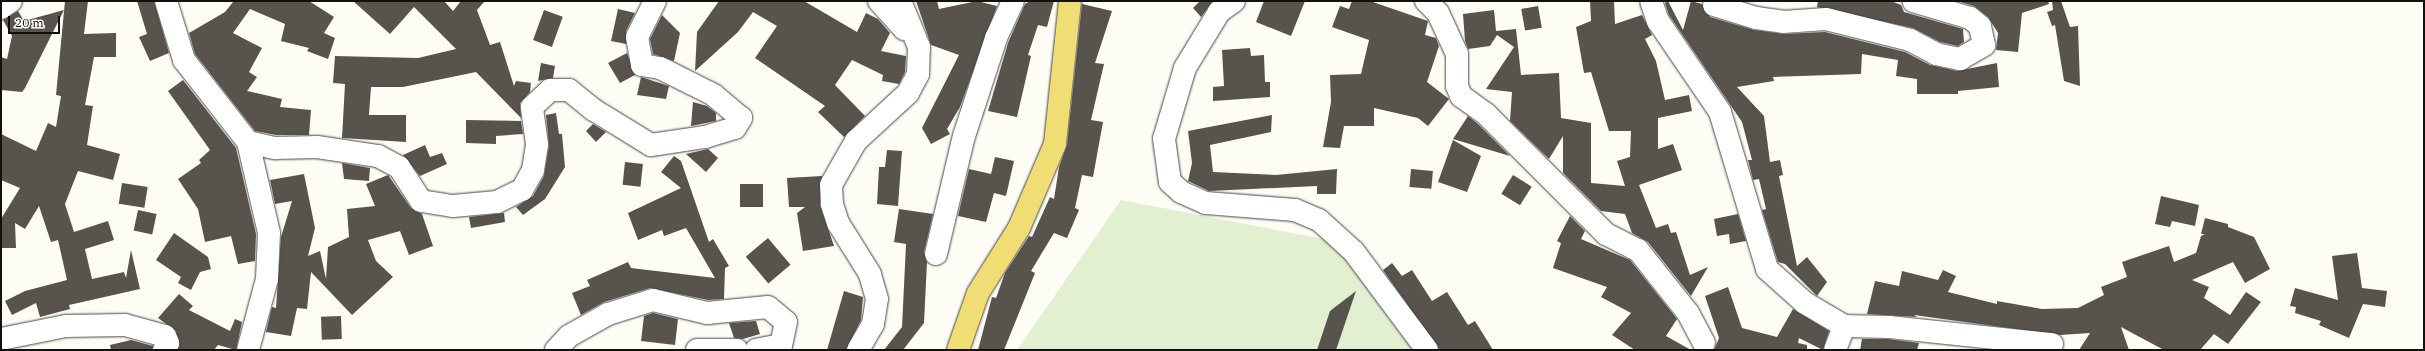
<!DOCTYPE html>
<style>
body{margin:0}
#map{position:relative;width:2425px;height:351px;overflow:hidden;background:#fefdf5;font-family:"IBM Plex Serif",serif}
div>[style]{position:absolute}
.pitch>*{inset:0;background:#e2f0d1}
.building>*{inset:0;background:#59534d;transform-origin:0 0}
.roads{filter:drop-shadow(0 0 1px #444) drop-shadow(0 0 1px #444)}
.minor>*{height:22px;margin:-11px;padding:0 11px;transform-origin:11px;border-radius:11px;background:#fff}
.major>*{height:22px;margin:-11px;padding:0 11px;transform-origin:11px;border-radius:11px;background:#f0dd73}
span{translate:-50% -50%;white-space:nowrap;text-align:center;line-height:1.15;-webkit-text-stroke:4px #fff;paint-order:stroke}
.frame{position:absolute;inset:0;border:2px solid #111;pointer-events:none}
.scale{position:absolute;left:8px;top:16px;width:52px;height:18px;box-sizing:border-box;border:2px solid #111;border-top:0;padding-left:5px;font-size:12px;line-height:14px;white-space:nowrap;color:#111;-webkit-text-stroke:3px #fff;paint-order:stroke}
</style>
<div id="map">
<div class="pitch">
<i style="clip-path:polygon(1121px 200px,1329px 240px,1379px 291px,1419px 350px,1017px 350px)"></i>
</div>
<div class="building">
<i style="clip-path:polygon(65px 1px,88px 1px,84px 34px,116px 33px,116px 57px,94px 57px,85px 105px,93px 106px,87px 145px,120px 154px,113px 180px,78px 171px,65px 204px,74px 232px,108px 221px,114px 240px,85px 249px,92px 279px,124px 272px,126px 278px,131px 250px,140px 289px,69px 305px,70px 309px,40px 317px,36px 303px,12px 315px,5px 301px,25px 291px,67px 280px,58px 240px,51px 242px,39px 206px,25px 229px,15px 223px,16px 248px,1px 248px,1px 219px,20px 188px,1px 180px,1px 134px,36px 151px,48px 123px,56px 127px,61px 96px,56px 95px)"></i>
<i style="clip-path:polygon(137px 1px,154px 1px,169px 53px,150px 61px,139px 37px,147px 34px)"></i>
<i style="clip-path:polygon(230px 1px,309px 1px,334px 17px,324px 33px,335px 38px,328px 59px,307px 51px,309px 48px,281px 41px,285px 24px,250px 9px,233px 33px,262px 48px,249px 72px,257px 77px,247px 91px,282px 99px,280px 107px,311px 110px,309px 135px,276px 135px,255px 131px,195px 54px,189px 33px,225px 12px,233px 2px)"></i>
<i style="clip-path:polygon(353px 1px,444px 1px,453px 11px,461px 1px,485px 1px,477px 10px,490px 45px,500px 42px,514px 86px,516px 81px,531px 83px,530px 92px,520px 103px,521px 118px,476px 72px,403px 87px,371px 87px,369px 115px,406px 115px,406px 142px,342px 138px,345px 84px,333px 83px,335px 56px,418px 58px,456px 49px,414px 7px,390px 34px)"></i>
<i style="clip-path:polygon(719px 1px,804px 1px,857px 32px,866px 13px,878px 19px,890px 33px,881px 51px,906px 56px,905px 72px,899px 84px,882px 81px,883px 75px,852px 60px,835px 85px,865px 116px,844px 137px,818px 112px,825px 106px,755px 58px,777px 26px,753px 12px,738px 32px,695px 71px,697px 32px)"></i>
<i style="clip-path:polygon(916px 1px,937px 1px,939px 9px,977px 1px,997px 6px,960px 107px,947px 129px,950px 134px,931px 144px,922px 128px,959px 55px,931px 45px)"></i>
<i style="clip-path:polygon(1030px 1px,1054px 1px,1047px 27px,1038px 25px,1028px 55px,1031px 56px,1017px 117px,988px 111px,1008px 43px,1025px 4px)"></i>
<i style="clip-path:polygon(1200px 1px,1213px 1px,1201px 17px,1193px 8px)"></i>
<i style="clip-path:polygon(1264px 1px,1305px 1px,1291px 36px,1256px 22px)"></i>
<i style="clip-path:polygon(1352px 1px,1370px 1px,1428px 21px,1425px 35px,1436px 38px,1439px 46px,1427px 82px,1449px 99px,1428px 126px,1418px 118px,1374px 108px,1374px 126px,1344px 126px,1340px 148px,1323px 147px,1331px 102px,1330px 75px,1361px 74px,1369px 40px,1332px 27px,1340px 6px,1349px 9px)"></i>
<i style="clip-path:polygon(1590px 1px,1614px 1px,1615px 24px,1642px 15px,1652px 35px,1645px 39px,1656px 61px,1665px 100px,1689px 95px,1692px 111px,1658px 118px,1658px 149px,1673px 144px,1682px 170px,1639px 185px,1656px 228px,1668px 224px,1671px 233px,1676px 232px,1690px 275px,1708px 267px,1691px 296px,1648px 242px,1632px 233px,1625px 214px,1601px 211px,1563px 173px,1563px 136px,1549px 159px,1510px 121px,1512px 92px,1486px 89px,1514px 47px,1497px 35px,1490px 46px,1468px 49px,1465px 41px,1463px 14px,1494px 10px,1496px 31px,1516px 29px,1521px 75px,1559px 73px,1561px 118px,1591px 123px,1591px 183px,1625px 186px,1617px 161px,1630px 157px,1631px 131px,1609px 131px,1591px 72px,1584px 73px,1576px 27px,1591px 21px)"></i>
<i style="clip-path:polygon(1668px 1px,1683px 30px,1691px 1px,1702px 4px,1710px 17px,1754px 30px,1784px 34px,1825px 32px,1905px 52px,1930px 65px,1957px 71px,1997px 63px,1999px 87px,1958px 91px,1958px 94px,1917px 94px,1917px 79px,1896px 76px,1898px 60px,1862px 54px,1861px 74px,1773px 77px,1774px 81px,1737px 87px,1764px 116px,1770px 162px,1780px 160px,1783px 175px,1779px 176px,1797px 266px,1807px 257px,1827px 282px,1817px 296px,1785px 264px,1778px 262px,1762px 210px,1766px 209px,1759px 179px,1753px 180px,1748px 160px,1752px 160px,1742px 122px,1669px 15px,1665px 3px)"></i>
<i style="clip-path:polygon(1818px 1px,1891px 1px,1901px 5px,1904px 12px,1963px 29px,1964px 42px,1958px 46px,1940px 42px,1913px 28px,1817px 7px)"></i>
<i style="clip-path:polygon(1957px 1px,2048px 1px,2049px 4px,2022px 13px,2018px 52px,1996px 50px,1998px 33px,1988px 17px,1974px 6px)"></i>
<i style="clip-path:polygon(2052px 1px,2061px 1px,2070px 27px,2078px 26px,2080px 86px,2064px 81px,2055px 25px,2052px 26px,2047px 12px,2053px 10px)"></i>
<i style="clip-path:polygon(1082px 4px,1112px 11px,1095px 63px,1104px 64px,1091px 120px,1103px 122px,1093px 177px,1082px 175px,1075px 208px,1079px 210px,1067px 238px,1054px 233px,1031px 271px,1035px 273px,1004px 350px,978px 350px,992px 297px,996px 298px,1005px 273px,1029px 236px,1032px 237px,1050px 197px,1054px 199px,1059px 167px,1067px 145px)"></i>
<i style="left:1538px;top:6px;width:22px;height:17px;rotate:80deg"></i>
<i style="clip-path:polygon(618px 9px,635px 13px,626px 31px,626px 44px,611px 41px)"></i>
<i style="clip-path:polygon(64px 10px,25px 88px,22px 92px,1px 90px,1px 57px,7px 59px,12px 36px,3px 20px,18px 11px,24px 21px)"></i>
<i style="left:544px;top:10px;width:20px;height:32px;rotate:20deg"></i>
<i style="clip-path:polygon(662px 15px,680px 33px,674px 61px,653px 54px,650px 39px)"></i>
<i style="clip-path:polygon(1250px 48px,1251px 56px,1264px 55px,1265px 82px,1270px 82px,1270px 97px,1213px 101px,1213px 87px,1224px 86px,1222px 50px)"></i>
<i style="clip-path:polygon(627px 53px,635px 75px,620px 83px,608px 63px)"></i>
<i style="clip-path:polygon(541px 63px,555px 66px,553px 78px,538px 81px)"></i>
<i style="clip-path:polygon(641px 77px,669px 86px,666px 99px,637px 95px)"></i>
<i style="clip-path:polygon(183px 80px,236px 148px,256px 234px,255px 261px,238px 264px,231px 236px,205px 242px,198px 209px,178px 179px,201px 163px,199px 160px,210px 150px,168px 91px)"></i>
<i style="clip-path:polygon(693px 102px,707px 106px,716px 113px,716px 121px,691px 126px)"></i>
<i style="clip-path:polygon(556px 113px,559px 134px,562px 134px,565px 167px,545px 199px,523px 215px,516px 207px,533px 196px,544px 176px,549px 146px,546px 115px)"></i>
<i style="clip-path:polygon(1272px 115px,1271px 132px,1210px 145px,1213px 172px,1276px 175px,1337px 169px,1336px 194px,1317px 194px,1317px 186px,1209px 191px,1188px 181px,1192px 163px,1188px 131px)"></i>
<i style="clip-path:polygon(1468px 116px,1478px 124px,1510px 156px,1453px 139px)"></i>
<i style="clip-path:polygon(466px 120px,521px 121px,523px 134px,496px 136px,496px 144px,466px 143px)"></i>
<i style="clip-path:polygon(593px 124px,606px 132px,596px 142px,586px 131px)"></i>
<i style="clip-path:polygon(1453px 140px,1481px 156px,1467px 192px,1438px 182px)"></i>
<i style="clip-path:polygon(425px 145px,430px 157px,442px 153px,447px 164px,420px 176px,403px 155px)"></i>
<i style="clip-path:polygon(708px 149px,718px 158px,706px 172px,686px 154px)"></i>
<i style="clip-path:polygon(887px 150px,902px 151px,898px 206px,877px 204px,879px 167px,885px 167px)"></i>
<i style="clip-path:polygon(674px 156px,681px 161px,709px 242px,713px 239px,729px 266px,725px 268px,724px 299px,708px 300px,650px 288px,604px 302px,581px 315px,572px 293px,590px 286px,587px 280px,628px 262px,631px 268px,715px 278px,686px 228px,664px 236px,662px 230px,638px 240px,628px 213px,681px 188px,661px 172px)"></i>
<i style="clip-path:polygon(995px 157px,1014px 161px,1006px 196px,994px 193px,986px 222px,958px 216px,969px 169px,991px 174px)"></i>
<i style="left:625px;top:162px;width:18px;height:23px;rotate:6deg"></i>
<i style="clip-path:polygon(342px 163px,370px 168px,369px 181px,344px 179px)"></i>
<i style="left:1411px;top:169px;width:22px;height:18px;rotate:5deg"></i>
<i style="clip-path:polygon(304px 174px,315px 228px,308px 256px,320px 251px,326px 279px,328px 247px,349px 237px,347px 209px,375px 206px,366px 184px,388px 175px,411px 208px,422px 214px,433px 246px,409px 255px,400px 231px,368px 240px,376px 261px,393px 277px,352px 315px,311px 272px,307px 309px,297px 308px,291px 336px,266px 332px,272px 307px,276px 308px,281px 237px,292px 201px,275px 204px,270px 180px)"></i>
<i style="left:1513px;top:175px;width:22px;height:22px;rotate:32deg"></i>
<i style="clip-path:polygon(822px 176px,820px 205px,834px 246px,803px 251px,797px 213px,805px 207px,789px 207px,787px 178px)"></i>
<i style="left:122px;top:183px;width:26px;height:21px;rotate:9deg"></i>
<i style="left:740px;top:184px;width:23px;height:23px"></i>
<i style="clip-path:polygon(2161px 196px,2199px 205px,2195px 226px,2172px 221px,2170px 227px,2155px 224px)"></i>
<i style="clip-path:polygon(899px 209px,933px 214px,924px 252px,927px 262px,924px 323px,903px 350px,884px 350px,902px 327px,906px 244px,894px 242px)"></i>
<i style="left:138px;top:210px;width:19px;height:21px;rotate:12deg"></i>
<i style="clip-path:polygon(504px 213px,505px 222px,471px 228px,469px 217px)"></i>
<i style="clip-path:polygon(1738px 214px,1746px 241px,1730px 244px,1729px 234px,1717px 236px,1714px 219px)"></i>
<i style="clip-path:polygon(1570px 216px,1585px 231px,1581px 239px,1630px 260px,1677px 319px,1666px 336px,1691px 350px,1635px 350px,1612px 335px,1631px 313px,1601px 297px,1607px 287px,1553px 268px,1561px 243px,1557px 241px)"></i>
<i style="clip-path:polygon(2205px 218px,2228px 224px,2228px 227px,2254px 237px,2270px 269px,2245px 283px,2233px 262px,2192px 280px,2209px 287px,2204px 298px,2230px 315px,2246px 292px,2261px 302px,2228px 344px,2214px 334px,2200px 350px,2164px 350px,2121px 327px,2129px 350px,2079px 350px,2090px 333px,2060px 335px,1914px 315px,1917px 317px,1867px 314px,1875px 281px,1899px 286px,1902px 271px,1938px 280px,1943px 270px,1956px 276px,1948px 292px,1997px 304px,1997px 301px,2042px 309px,2078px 308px,2104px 295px,2101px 287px,2127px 277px,2122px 262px,2169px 246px,2174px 262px,2196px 253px,2201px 236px,2205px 234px,2201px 234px)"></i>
<i style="clip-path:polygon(174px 233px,208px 257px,211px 269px,200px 272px,191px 290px,178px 283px,181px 277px,156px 260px)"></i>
<i style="left:768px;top:238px;width:35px;height:29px;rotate:50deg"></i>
<i style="clip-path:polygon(2357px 253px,2362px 288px,2387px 291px,2385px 307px,2363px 304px,2349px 338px,2319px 325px,2321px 321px,2295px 313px,2296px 307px,2290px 306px,2295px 288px,2338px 300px,2332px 256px)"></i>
<i style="clip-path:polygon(1392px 263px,1402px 276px,1412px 270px,1432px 301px,1447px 292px,1468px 325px,1475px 321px,1493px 350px,1439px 350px,1383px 270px)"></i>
<i style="clip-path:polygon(1728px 287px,1742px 328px,1777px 337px,1793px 309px,1829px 331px,1823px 350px,1799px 338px,1798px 343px,1807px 345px,1807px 350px,1714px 350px,1719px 338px,1705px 296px)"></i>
<i style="clip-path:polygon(844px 291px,863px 297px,861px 320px,846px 350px,827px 350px)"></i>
<i style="clip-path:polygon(1356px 291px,1336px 350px,1317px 350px,1330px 311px)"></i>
<i style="clip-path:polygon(179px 294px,193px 306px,189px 310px,230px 331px,235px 319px,242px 322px,236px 350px,218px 345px,214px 350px,178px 350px,176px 331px,158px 318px)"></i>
<i style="clip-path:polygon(653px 313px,678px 319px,675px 345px,641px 341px,644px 316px)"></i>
<i style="left:341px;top:316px;width:23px;height:20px;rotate:88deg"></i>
<i style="clip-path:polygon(756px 321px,760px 334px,743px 339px,734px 338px,729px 323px)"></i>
<i style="clip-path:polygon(1862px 339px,1888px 339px,1919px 343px,1917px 350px,1860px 350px)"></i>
<i style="clip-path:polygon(131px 340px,153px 346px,152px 350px,111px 350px,110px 345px)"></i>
</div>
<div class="roads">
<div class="minor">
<i style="left:166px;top:1px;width:62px;rotate:73deg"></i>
<i style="left:184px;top:60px;width:104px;rotate:52deg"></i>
<i style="left:248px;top:142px;width:93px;rotate:77deg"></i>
<i style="left:269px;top:233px;width:46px;rotate:92.5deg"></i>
<i style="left:267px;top:279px;width:73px;rotate:105deg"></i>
<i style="left:879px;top:1px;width:38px;rotate:48deg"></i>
<i style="left:1234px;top:1px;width:19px;rotate:144deg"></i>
<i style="left:1219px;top:12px;width:66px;rotate:121.3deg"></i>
<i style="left:1185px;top:68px;width:74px;rotate:106.5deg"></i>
<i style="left:1164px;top:139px;width:43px;rotate:82.1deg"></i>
<i style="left:1170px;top:182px;width:15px;rotate:42deg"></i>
<i style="left:1181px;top:192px;width:27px;rotate:24deg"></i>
<i style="left:1206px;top:203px;width:89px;rotate:4.5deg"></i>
<i style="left:1295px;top:210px;width:26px;rotate:23deg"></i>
<i style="left:1319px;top:220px;width:47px;rotate:42.4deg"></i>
<i style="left:1354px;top:252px;width:122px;rotate:53.3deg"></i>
<i style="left:1426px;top:1px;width:17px;rotate:45deg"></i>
<i style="left:1438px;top:13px;width:45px;rotate:65.1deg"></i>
<i style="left:1457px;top:54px;width:32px;rotate:90deg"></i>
<i style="left:1457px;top:86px;width:11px;rotate:68deg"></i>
<i style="left:1461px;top:96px;width:31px;rotate:36deg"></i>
<i style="left:1486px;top:114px;width:170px;rotate:45deg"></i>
<i style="left:1606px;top:234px;width:36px;rotate:27deg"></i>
<i style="left:1638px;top:250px;width:80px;rotate:51.6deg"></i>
<i style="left:1688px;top:313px;width:34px;rotate:62deg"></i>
<i style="left:1651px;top:1px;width:21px;rotate:71deg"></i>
<i style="left:1658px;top:21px;width:110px;rotate:55.7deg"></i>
<i style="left:1720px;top:112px;width:164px;rotate:73.3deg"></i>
<i style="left:1767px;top:269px;width:51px;rotate:41.8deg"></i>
<i style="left:1805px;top:303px;width:45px;rotate:30.5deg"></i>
<i style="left:1844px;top:326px;width:45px;rotate:1.3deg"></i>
<i style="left:1889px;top:327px;width:164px;rotate:6deg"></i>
<i style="left:1714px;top:5px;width:44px;rotate:17.2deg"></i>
<i style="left:1756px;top:18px;width:27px;rotate:8deg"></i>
<i style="left:1783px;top:22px;width:43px;rotate:-4deg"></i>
<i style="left:1826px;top:19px;width:87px;rotate:14deg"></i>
<i style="left:1910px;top:40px;width:30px;rotate:28deg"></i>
<i style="left:1936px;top:54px;width:25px;rotate:12deg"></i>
<i style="left:1960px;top:59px;width:28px;rotate:-30deg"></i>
<i style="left:1984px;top:45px;width:19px;rotate:-102deg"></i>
<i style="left:1980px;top:26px;width:13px;rotate:-141deg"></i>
<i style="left:1970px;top:18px;width:59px;rotate:-163.4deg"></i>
<i style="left:1px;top:8px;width:12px;rotate:-35deg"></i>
<i style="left:248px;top:142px;width:28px;rotate:13deg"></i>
<i style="left:275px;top:148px;width:42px;rotate:-1.4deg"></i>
<i style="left:317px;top:147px;width:62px;rotate:8.4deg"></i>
<i style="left:378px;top:156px;width:24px;rotate:28deg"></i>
<i style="left:399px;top:167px;width:40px;rotate:57.1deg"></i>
<i style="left:421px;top:201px;width:32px;rotate:9deg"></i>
<i style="left:453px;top:206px;width:44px;rotate:-5.2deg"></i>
<i style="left:497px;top:202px;width:28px;rotate:-26deg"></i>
<i style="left:522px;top:190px;width:23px;rotate:-61deg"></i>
<i style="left:533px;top:170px;width:26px;rotate:-81deg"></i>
<i style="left:537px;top:144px;width:37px;rotate:-98deg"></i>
<i style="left:532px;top:107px;width:25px;rotate:-43deg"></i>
<i style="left:550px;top:90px;width:19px"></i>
<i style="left:569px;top:90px;width:32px;rotate:39deg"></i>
<i style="left:594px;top:110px;width:67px;rotate:31.6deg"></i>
<i style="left:651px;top:145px;width:55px;rotate:-8.4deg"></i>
<i style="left:705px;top:137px;width:31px;rotate:-17deg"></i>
<i style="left:735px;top:128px;width:12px;rotate:-59deg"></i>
<i style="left:741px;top:118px;width:35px;rotate:-140deg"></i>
<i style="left:714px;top:95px;width:60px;rotate:-153.4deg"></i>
<i style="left:660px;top:68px;width:18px;rotate:-171deg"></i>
<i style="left:642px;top:65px;width:28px;rotate:-100deg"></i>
<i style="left:637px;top:37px;width:40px;rotate:-63.4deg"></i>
<i style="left:936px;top:254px;width:121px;rotate:-76.7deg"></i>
<i style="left:964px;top:136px;width:103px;rotate:-71.9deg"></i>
<i style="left:996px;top:38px;width:41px;rotate:-65.3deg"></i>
<i style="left:1px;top:339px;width:66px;rotate:-11.3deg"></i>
<i style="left:66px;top:326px;width:59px;rotate:-1deg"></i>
<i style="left:125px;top:325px;width:41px;rotate:15.4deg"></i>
<i style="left:165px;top:336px;width:8px;rotate:67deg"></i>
<i style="left:168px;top:343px;width:8px;rotate:120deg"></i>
<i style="left:556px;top:350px;width:19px;rotate:-47deg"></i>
<i style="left:569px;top:336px;width:45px;rotate:-29.4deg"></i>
<i style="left:608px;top:314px;width:47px;rotate:-17.3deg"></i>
<i style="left:653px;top:300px;width:56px;rotate:13.5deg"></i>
<i style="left:707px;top:313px;width:61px;rotate:-5.6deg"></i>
<i style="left:768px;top:307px;width:23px;rotate:40deg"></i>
<i style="left:786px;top:322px;width:24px;rotate:102deg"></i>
<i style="left:781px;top:345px;width:25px;rotate:169deg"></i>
<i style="left:697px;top:350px;width:40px"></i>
<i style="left:858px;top:350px;width:30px;rotate:-60deg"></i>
<i style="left:873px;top:324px;width:25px;rotate:-81deg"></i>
<i style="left:877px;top:299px;width:26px;rotate:-106deg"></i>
<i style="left:870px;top:274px;width:60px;rotate:-122.1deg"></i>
<i style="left:838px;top:223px;width:20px;rotate:-108deg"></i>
<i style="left:832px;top:204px;width:19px;rotate:-93deg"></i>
<i style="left:831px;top:185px;width:51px;rotate:-60.4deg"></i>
<i style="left:856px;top:141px;width:71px;rotate:-42.7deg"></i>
<i style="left:908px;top:93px;width:21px;rotate:-62deg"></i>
<i style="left:918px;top:74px;width:27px;rotate:-88deg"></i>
<i style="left:919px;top:47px;width:50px;rotate:-112.4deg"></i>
<i style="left:1835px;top:350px;width:26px;rotate:-69deg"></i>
</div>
<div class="major">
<i style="left:958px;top:350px;width:60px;rotate:-70.7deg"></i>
<i style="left:978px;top:293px;width:77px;rotate:-57.8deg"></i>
<i style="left:1019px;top:228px;width:91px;rotate:-66.8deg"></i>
<i style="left:1055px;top:144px;width:144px;rotate:-84deg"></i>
</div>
</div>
<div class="frame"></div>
<div class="scale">20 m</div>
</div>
